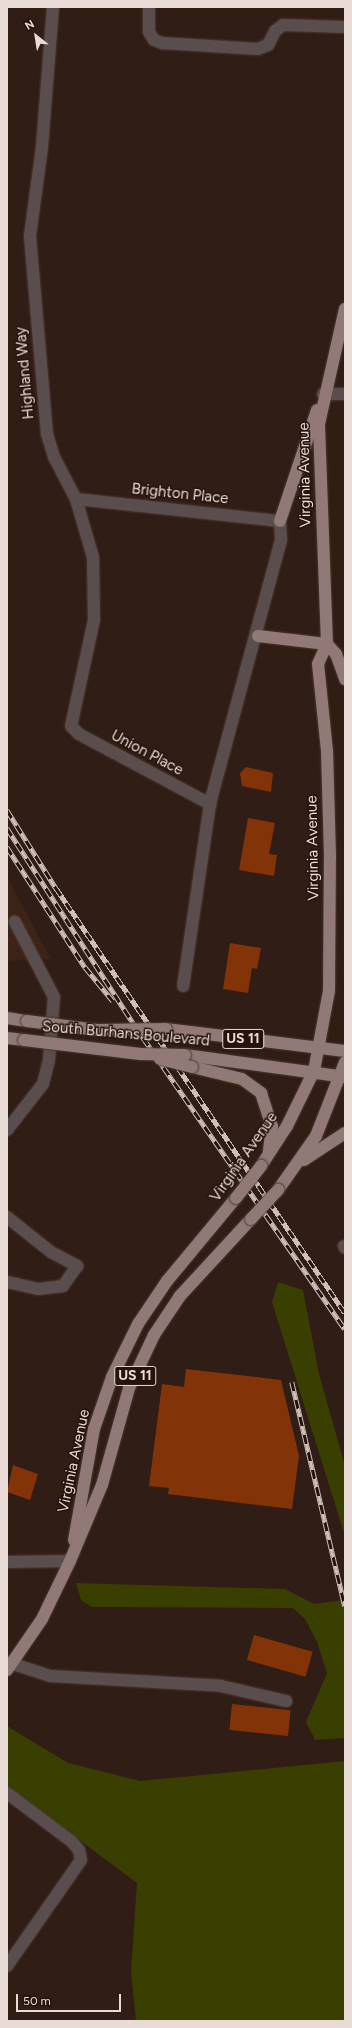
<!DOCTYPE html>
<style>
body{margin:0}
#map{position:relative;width:352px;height:2028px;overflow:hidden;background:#301d15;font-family:Figtree,sans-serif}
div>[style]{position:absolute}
.built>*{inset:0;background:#3d2318}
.green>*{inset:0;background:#393f01}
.building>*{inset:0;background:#833308;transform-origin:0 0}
.roads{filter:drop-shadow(0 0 1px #4a3830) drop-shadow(0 0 1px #4a3830)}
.minor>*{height:12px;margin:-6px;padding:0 6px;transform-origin:6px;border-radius:6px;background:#594e4d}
.major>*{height:12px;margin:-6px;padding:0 6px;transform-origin:6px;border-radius:6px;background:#907977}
.rail>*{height:4.5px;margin-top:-2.25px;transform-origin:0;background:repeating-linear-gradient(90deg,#26130c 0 9px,#cdbfb9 0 18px);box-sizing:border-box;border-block:1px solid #cdbfb9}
.bridges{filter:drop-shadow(0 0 1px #4a3830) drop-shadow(0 0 1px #4a3830)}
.major-bridge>*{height:12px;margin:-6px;padding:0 6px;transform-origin:6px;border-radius:6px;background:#907977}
span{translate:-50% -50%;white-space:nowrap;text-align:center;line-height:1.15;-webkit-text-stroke:3px #26130c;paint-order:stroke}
.shield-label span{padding:1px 3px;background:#26130c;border:1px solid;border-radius:3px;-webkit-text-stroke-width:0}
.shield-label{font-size:14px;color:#e9dbd6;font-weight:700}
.street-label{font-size:15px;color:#e9dbd6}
.frame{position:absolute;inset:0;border:8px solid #e9dbd6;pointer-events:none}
.north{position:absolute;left:16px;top:16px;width:40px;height:40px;-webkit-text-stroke:3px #26130c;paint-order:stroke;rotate:330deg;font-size:11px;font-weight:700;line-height:16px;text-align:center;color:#e9dbd6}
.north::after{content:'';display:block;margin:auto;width:14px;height:18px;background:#e9dbd6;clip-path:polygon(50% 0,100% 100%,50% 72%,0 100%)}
.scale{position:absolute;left:16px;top:1994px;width:105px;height:18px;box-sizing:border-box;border:2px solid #e9dbd6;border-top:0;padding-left:5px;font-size:12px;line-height:14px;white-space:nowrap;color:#e9dbd6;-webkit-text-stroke:3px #26130c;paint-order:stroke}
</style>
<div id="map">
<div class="built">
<i style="clip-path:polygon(7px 877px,51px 959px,7px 961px)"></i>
</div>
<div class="green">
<i style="clip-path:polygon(278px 1282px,303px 1290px,319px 1374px,345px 1466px,345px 1536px,272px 1302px)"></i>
<i style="clip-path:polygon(76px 1583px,285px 1589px,314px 1604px,345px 1600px,345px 1738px,315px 1740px,306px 1722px,327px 1673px,317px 1642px,305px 1619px,293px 1608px,92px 1607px,81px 1600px)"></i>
<i style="clip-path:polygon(7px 1726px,68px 1763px,140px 1781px,345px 1761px,345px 2021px,136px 2021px,131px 1972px,137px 1883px,7px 1786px)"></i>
</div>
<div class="building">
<i style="clip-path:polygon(246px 767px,273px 773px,271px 792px,242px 786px,240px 773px)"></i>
<i style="clip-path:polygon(248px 818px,275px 823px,269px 854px,277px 855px,274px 876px,239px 870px)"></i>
<i style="clip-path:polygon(230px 943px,261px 948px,257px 969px,252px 968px,248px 993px,223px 989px)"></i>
<i style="clip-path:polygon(186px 1369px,281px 1380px,299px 1456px,292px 1509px,168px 1494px,169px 1488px,149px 1486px,162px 1384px,184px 1387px)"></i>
<i style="clip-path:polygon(13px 1465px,38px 1474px,30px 1500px,7px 1492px)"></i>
<i style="left:254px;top:1635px;width:61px;height:26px;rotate:16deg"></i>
<i style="left:232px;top:1704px;width:59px;height:26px;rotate:6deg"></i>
</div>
<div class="roads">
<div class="minor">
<i style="left:53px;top:7px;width:140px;rotate:94.5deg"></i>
<i style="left:42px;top:147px;width:90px;rotate:97.7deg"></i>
<i style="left:30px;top:236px;width:199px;rotate:85.1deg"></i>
<i style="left:47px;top:434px;width:24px;rotate:73deg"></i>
<i style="left:54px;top:457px;width:47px;rotate:62.4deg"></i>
<i style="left:76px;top:499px;width:60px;rotate:73.7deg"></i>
<i style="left:93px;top:557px;width:63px;rotate:89.1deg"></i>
<i style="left:94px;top:620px;width:108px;rotate:102.2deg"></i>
<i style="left:71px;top:726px;width:11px;rotate:45deg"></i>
<i style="left:79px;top:734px;width:149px;rotate:28.1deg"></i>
<i style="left:149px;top:7px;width:25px;rotate:90deg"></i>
<i style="left:149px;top:32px;width:9px;rotate:58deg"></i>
<i style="left:154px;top:40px;width:9px;rotate:21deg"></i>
<i style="left:162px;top:43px;width:96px;rotate:3.6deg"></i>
<i style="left:258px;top:49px;width:11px;rotate:-22deg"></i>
<i style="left:268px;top:45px;width:16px;rotate:-63deg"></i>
<i style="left:275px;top:31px;width:10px;rotate:-37deg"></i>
<i style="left:283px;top:25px;width:62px;rotate:1.8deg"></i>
<i style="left:323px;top:394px;width:22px"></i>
<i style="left:76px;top:499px;width:205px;rotate:6.2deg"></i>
<i style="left:280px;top:521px;width:19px;rotate:87deg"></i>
<i style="left:281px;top:540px;width:273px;rotate:105.1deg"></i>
<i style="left:210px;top:804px;width:184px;rotate:98.4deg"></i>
<i style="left:7px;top:1130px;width:58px;rotate:-52deg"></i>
<i style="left:43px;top:1084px;width:25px;rotate:-76deg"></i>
<i style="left:49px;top:1060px;width:63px;rotate:-85.5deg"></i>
<i style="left:54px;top:997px;width:85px;rotate:-117.5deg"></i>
<i style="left:7px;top:1217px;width:56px;rotate:38.5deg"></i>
<i style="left:51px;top:1252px;width:30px;rotate:28deg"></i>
<i style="left:77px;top:1266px;width:24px;rotate:125deg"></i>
<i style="left:63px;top:1286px;width:25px;rotate:173deg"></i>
<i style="left:38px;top:1289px;width:32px;rotate:-167deg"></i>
<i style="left:344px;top:1246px;width:2px;rotate:63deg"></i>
<i style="left:7px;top:1562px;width:63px;rotate:-0.9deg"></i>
<i style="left:7px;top:1662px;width:45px;rotate:18deg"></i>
<i style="left:50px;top:1676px;width:171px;rotate:3.3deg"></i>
<i style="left:221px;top:1686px;width:67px;rotate:13deg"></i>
<i style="left:7px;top:1793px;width:80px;rotate:36.9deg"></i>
<i style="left:71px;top:1841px;width:12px;rotate:48deg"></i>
<i style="left:79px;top:1850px;width:10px;rotate:79deg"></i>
<i style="left:81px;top:1860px;width:129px;rotate:124.9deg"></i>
</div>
<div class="major">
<i style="left:280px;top:521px;width:117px;rotate:-71.6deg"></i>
<i style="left:258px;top:636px;width:69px;rotate:6.6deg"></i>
<i style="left:327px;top:644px;width:13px;rotate:48deg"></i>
<i style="left:336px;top:654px;width:27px;rotate:70deg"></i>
<i style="left:7px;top:1018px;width:20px;rotate:9deg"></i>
<i style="left:166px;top:1029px;width:180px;rotate:7deg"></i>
<i style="left:7px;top:1038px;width:17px;rotate:7deg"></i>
<i style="left:185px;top:1055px;width:162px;rotate:7.8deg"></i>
<i style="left:192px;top:1067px;width:51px;rotate:13.5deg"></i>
<i style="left:242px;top:1079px;width:24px;rotate:36deg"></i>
<i style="left:261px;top:1093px;width:35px;rotate:72deg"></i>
<i style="left:272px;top:1126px;width:26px;rotate:97deg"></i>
<i style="left:304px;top:1160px;width:49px;rotate:-33.4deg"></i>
<i style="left:261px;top:1166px;width:48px;rotate:-57deg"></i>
<i style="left:287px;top:1126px;width:61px;rotate:-63.9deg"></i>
<i style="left:314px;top:1071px;width:81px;rotate:-79.4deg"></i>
<i style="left:329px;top:991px;width:134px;rotate:-89.6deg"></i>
<i style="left:330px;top:857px;width:106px;rotate:-91.6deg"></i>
<i style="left:327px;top:751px;width:87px;rotate:-95.9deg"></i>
<i style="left:318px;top:664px;width:22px;rotate:-66deg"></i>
<i style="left:327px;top:644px;width:220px;rotate:-92.1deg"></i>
<i style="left:319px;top:424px;width:118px;rotate:-77.3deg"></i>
<i style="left:278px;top:1190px;width:66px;rotate:-54.9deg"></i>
<i style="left:316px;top:1136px;width:79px;rotate:-68.6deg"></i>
<i style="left:74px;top:1540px;width:113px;rotate:-79.8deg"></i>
<i style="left:94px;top:1429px;width:55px;rotate:-70.9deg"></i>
<i style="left:112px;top:1377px;width:59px;rotate:-63.9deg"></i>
<i style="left:138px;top:1324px;width:52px;rotate:-56deg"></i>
<i style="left:167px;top:1281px;width:108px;rotate:-50.3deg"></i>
<i style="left:7px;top:1670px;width:62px;rotate:-55.5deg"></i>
<i style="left:42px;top:1619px;width:64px;rotate:-64.2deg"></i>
<i style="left:70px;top:1561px;width:82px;rotate:-67.2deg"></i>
<i style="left:102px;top:1485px;width:101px;rotate:-74.4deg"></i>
<i style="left:129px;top:1388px;width:59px;rotate:-64.7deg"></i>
<i style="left:154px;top:1335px;width:47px;rotate:-56.3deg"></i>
<i style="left:180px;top:1296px;width:105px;rotate:-47.3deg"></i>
</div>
</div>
<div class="rail">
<i style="left:7px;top:810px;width:92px;rotate:57.9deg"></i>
<i style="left:56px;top:888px;width:514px;rotate:55.78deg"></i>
<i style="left:7px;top:828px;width:232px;rotate:57.1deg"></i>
<i style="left:133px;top:1023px;width:372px;rotate:55.3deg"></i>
<i style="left:7px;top:847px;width:143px;rotate:57deg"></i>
<i style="left:85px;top:967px;width:44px;rotate:50.5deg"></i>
<i style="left:292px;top:1382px;width:230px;rotate:76.7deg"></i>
</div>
<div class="bridges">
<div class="major-bridge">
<i style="left:27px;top:1021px;width:71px;rotate:7.3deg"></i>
<i style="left:97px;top:1030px;width:69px;rotate:-0.8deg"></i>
<i style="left:24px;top:1040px;width:117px;rotate:6.9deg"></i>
<i style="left:140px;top:1054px;width:45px;rotate:1.3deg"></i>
<i style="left:160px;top:1059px;width:33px;rotate:14deg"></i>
<i style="left:236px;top:1198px;width:41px;rotate:-52deg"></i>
<i style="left:251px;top:1219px;width:40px;rotate:-47deg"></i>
</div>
</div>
<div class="shield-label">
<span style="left:243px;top:1039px">US 11</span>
<span style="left:135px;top:1376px">US 11</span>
</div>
<div class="street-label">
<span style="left:25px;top:373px;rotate:-95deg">Highland Way</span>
<span style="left:305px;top:475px;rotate:-91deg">Virginia Avenue</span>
<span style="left:180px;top:494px;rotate:6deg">Brighton Place</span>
<span style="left:147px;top:753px;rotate:28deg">Union Place</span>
<span style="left:313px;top:848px;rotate:-91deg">Virginia Avenue</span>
<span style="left:126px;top:1034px;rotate:5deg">South Burhans Boulevard</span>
<span style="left:244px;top:1157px;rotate:-55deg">Virginia Avenue</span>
<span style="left:74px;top:1461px;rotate:-78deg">Virginia Avenue</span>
</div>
<div class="frame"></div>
<div class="north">N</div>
<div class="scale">50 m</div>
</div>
